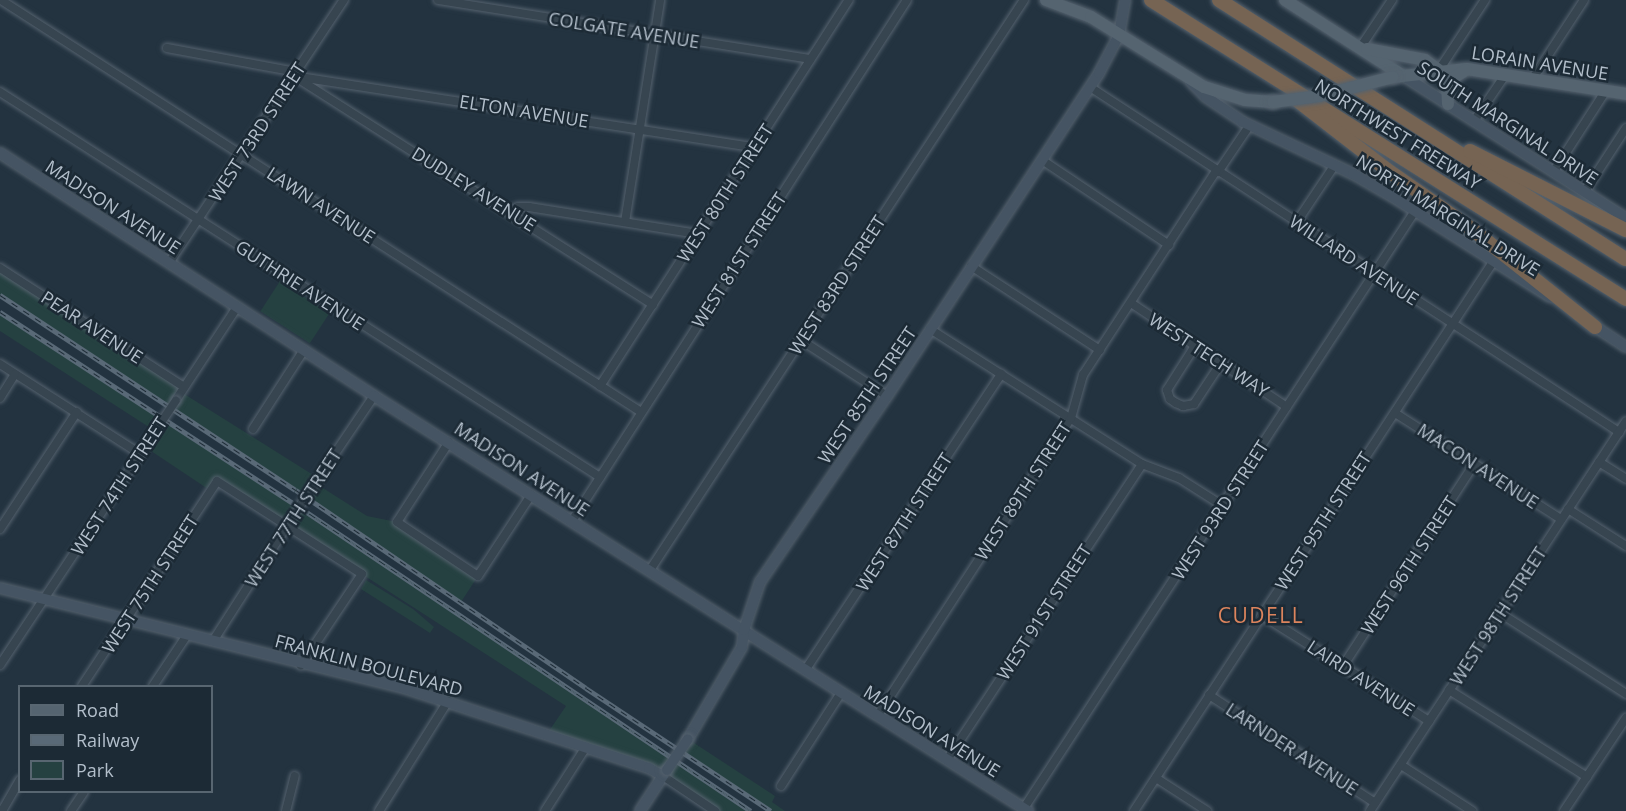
<!DOCTYPE html>
<style>
body{margin:0}
#map{position:relative;width:1626px;height:811px;overflow:hidden;background:#233340;font-family:"Open Sans",sans-serif}
div>[style]{position:absolute}
.green>*{inset:0;background:#254141;transform-origin:0 0}
.roads{filter:drop-shadow(0 0 2px #55626e) drop-shadow(0 0 2px #55626e)}
.street>*{height:8px;margin:-4px;padding:0 4px;transform-origin:4px;border-radius:4px;background:#374550}
.secondary>*{height:10px;margin:-5px;padding:0 5px;transform-origin:5px;border-radius:5px;background:#455463}
.primary>*{height:12px;margin:-6px;padding:0 6px;transform-origin:6px;border-radius:6px;background:#556470}
.highway>*{height:14px;margin:-7px;padding:0 7px;transform-origin:7px;border-radius:7px;background:#766453}
.rail>*{height:4.5px;margin-top:-2.25px;transform-origin:0;background:repeating-linear-gradient(90deg,#1c2a35 0 7px,#596977 0 14px);box-sizing:border-box;border-block:2px solid #596977}
.bridges{filter:drop-shadow(0 0 2px #55626e) drop-shadow(0 0 2px #55626e)}
.street-bridge>*{height:8px;margin:-4px;padding:0 4px;transform-origin:4px;border-radius:4px;background:#374550}
.secondary-bridge>*{height:10px;margin:-5px;padding:0 5px;transform-origin:5px;border-radius:5px;background:#455463}
.primary-bridge>*{height:12px;margin:-6px;padding:0 6px;transform-origin:6px;border-radius:6px;background:#556470}
span{translate:-50% -50%;white-space:nowrap;text-align:center;line-height:1.15;-webkit-text-stroke:5px #1c2a35;paint-order:stroke}
.street-label{font-size:18px;color:#b3bfcb}
.quarter-label{font-size:21px;color:#dc845d;letter-spacing:1.5px}
.legend{position:absolute;left:18px;top:685px;width:195px;height:108px;box-sizing:border-box;background:#1c2a35;border:2px solid #586671;margin:0;padding:8px 10px;list-style:none;font-size:18px;color:#b3bfcb}
.legend li{display:flex;align-items:center;gap:12px;height:30px}
.legend b{width:30px;border:2px solid #586671}
</style>
<div id="map">
<div class="green">
<i style="clip-path:polygon(0 268px,184px 387px,181px 392px,318px 478px,315px 483px,367px 516px,397px 522px,478px 576px,461px 602px,0 295px)"></i>
<i style="left:280px;top:281px;width:59px;height:36px;rotate:33deg"></i>
<i style="clip-path:polygon(0 312px,298px 506px,751px 811px,715px 811px,649px 768px,547px 734px,566px 706px,218px 481px,211px 491px,145px 447px,155px 431px,0 331px)"></i>
<i style="clip-path:polygon(366px 580px,413px 609px,434px 627px,430px 633px,361px 589px)"></i>
<i style="clip-path:polygon(688px 739px,775px 796px,772px 802px,785px 811px,771px 811px,681px 750px)"></i>
</div>
<div class="roads">
<div class="street">
<i style="left:1px;top:0;width:761px;rotate:32.77deg"></i>
<i style="left:438px;top:0;width:377px;rotate:9deg"></i>
<i style="left:167px;top:48px;width:131px;rotate:10.5deg"></i>
<i style="left:1360px;top:48px;width:58px;rotate:-56.3deg"></i>
<i style="left:1439px;top:70px;width:84px;rotate:-56.7deg"></i>
<i style="left:293px;top:76px;width:466px;rotate:8.8deg"></i>
<i style="left:297px;top:78px;width:422px;rotate:32.5deg"></i>
<i style="left:1533px;top:78px;width:93px;rotate:-56.8deg"></i>
<i style="left:1090px;top:87px;width:632px;rotate:33.11deg"></i>
<i style="left:0;top:92px;width:713px;rotate:32.69deg"></i>
<i style="left:1474px;top:121px;width:57px;rotate:-55.8deg"></i>
<i style="left:1042px;top:160px;width:153px;rotate:33.8deg"></i>
<i style="left:1554px;top:171px;width:94px;rotate:-57.2deg"></i>
<i style="left:1218px;top:172px;width:55px;rotate:-56deg"></i>
<i style="left:1585px;top:191px;width:75px;rotate:-56.9deg"></i>
<i style="left:510px;top:212px;width:9px;rotate:-32deg"></i>
<i style="left:518px;top:207px;width:11px"></i>
<i style="left:529px;top:207px;width:171px;rotate:9.1deg"></i>
<i style="left:625px;top:222px;width:225px;rotate:-81deg"></i>
<i style="left:1296px;top:223px;width:69px;rotate:-56.3deg"></i>
<i style="left:169px;top:263px;width:316px;rotate:-56.4deg"></i>
<i style="left:971px;top:266px;width:154px;rotate:33.1deg"></i>
<i style="left:0;top:268px;width:219px;rotate:32.9deg"></i>
<i style="left:1131px;top:303px;width:187px;rotate:33.7deg"></i>
<i style="left:930px;top:329px;width:251px;rotate:32.5deg"></i>
<i style="left:1142px;top:464px;width:40px;rotate:21deg"></i>
<i style="left:1179px;top:478px;width:52px;rotate:32.5deg"></i>
<i style="left:801px;top:340px;width:103px;rotate:33.1deg"></i>
<i style="left:1195px;top:346px;width:52px;rotate:122.5deg"></i>
<i style="left:1167px;top:390px;width:9px;rotate:72deg"></i>
<i style="left:1170px;top:399px;width:7px;rotate:34deg"></i>
<i style="left:1176px;top:403px;width:8px;rotate:23deg"></i>
<i style="left:1183px;top:406px;width:11px;rotate:-10deg"></i>
<i style="left:1194px;top:404px;width:49px;rotate:-56.6deg"></i>
<i style="left:0;top:364px;width:166px;rotate:32.7deg"></i>
<i style="left:600px;top:386px;width:459px;rotate:-57.2deg"></i>
<i style="left:0;top:398px;width:28px;rotate:-58deg"></i>
<i style="left:176px;top:400px;width:111px;rotate:-56.7deg"></i>
<i style="left:1395px;top:413px;width:197px;rotate:32.6deg"></i>
<i style="left:253px;top:429px;width:94px;rotate:-57.2deg"></i>
<i style="left:449px;top:442px;width:95px;rotate:123deg"></i>
<i style="left:397px;top:522px;width:97px;rotate:33.7deg"></i>
<i style="left:478px;top:576px;width:97px;rotate:-56.8deg"></i>
<i style="left:1599px;top:462px;width:32px;rotate:32deg"></i>
<i style="left:315px;top:483px;width:105px;rotate:-55.9deg"></i>
<i style="left:1568px;top:509px;width:69px;rotate:32.5deg"></i>
<i style="left:572px;top:521px;width:619px;rotate:-57.26deg"></i>
<i style="left:0;top:529px;width:140px;rotate:-56.7deg"></i>
<i style="left:650px;top:570px;width:682px;rotate:-56.73deg"></i>
<i style="left:1500px;top:613px;width:150px;rotate:32.7deg"></i>
<i style="left:1262px;top:615px;width:198px;rotate:32.4deg"></i>
<i style="left:213px;top:641px;width:143px;rotate:-57.3deg"></i>
<i style="left:0;top:665px;width:286px;rotate:-56.4deg"></i>
<i style="left:1343px;top:666px;width:241px;rotate:-57deg"></i>
<i style="left:806px;top:669px;width:354px;rotate:-56.5deg"></i>
<i style="left:82px;top:686px;width:245px;rotate:-56.6deg"></i>
<i style="left:217px;top:481px;width:172px;rotate:32.7deg"></i>
<i style="left:362px;top:574px;width:110px;rotate:123.8deg"></i>
<i style="left:153px;top:686px;width:61px;rotate:-56.3deg"></i>
<i style="left:1449px;top:690px;width:163px;rotate:32.2deg"></i>
<i style="left:1209px;top:695px;width:198px;rotate:33deg"></i>
<i style="left:878px;top:715px;width:354px;rotate:-57deg"></i>
<i style="left:1071px;top:418px;width:45px;rotate:-74.4deg"></i>
<i style="left:1083px;top:375px;width:244px;rotate:-56.9deg"></i>
<i style="left:947px;top:760px;width:354px;rotate:-56.6deg"></i>
<i style="left:1401px;top:765px;width:85px;rotate:32.9deg"></i>
<i style="left:663px;top:776px;width:63px;rotate:33.9deg"></i>
<i style="left:1156px;top:778px;width:61px;rotate:32.9deg"></i>
<i style="left:781px;top:786px;width:111px;rotate:-57.2deg"></i>
<i style="left:1024px;top:808px;width:714px;rotate:-56.78deg"></i>
<i style="left:2px;top:811px;width:36px;rotate:-60deg"></i>
<i style="left:71px;top:811px;width:23px;rotate:-56deg"></i>
<i style="left:286px;top:811px;width:36px;rotate:-76deg"></i>
<i style="left:379px;top:811px;width:130px;rotate:-57.9deg"></i>
<i style="left:545px;top:811px;width:76px;rotate:-57.4deg"></i>
<i style="left:1134px;top:811px;width:656px;rotate:-56.82deg"></i>
<i style="left:1370px;top:811px;width:466px;rotate:-56.7deg"></i>
<i style="left:1564px;top:811px;width:112px;rotate:-56.3deg"></i>
</div>
<div class="secondary">
<i style="left:1402px;top:75px;width:266px;rotate:32.6deg"></i>
<i style="left:1191px;top:82px;width:21px;rotate:45deg"></i>
<i style="left:1206px;top:97px;width:45px;rotate:34deg"></i>
<i style="left:1243px;top:122px;width:122px;rotate:25.3deg"></i>
<i style="left:1353px;top:174px;width:46px;rotate:29.9deg"></i>
<i style="left:1393px;top:197px;width:186px;rotate:32.5deg"></i>
<i style="left:0;top:153px;width:446px;rotate:33deg"></i>
<i style="left:374px;top:396px;width:775px;rotate:32.4deg"></i>
<i style="left:1591px;top:324px;width:42px;rotate:33.3deg"></i>
<i style="left:0;top:588px;width:416px;rotate:13.9deg"></i>
<i style="left:404px;top:688px;width:258px;rotate:18.1deg"></i>
<i style="left:649px;top:768px;width:16px;rotate:30deg"></i>
<i style="left:688px;top:739px;width:107px;rotate:-59.6deg"></i>
<i style="left:742px;top:647px;width:17px;rotate:-83deg"></i>
<i style="left:744px;top:630px;width:51px;rotate:-71.6deg"></i>
<i style="left:760px;top:582px;width:225px;rotate:-55.7deg"></i>
<i style="left:887px;top:396px;width:386px;rotate:-56.7deg"></i>
<i style="left:1099px;top:73px;width:43px;rotate:-62.2deg"></i>
<i style="left:1119px;top:35px;width:36px;rotate:-80deg"></i>
<i style="left:640px;top:811px;width:48px;rotate:-57deg"></i>
</div>
<div class="primary">
<i style="left:1046px;top:0;width:48px;rotate:20.7deg"></i>
<i style="left:1091px;top:17px;width:133px;rotate:31.8deg"></i>
<i style="left:1204px;top:87px;width:43px;rotate:17.6deg"></i>
<i style="left:1245px;top:100px;width:28px;rotate:4deg"></i>
<i style="left:1285px;top:0;width:139px;rotate:32.7deg"></i>
<i style="left:1367px;top:49px;width:59px;rotate:10.7deg"></i>
<i style="left:1425px;top:60px;width:17px;rotate:36deg"></i>
<i style="left:1393px;top:77px;width:74px;rotate:-6.2deg"></i>
<i style="left:1467px;top:69px;width:161px;rotate:8.9deg"></i>
<i style="left:1448px;top:104px;width:18px;rotate:-93deg"></i>
<i style="left:1447px;top:86px;width:10px;rotate:-53deg"></i>
<i style="left:1453px;top:78px;width:15px;rotate:-32deg"></i>
</div>
<div class="highway">
<i style="left:1151px;top:0;width:561px;rotate:32.19deg"></i>
<i style="left:1219px;top:0;width:482px;rotate:32.5deg"></i>
<i style="left:1298px;top:101px;width:111px;rotate:37.7deg"></i>
<i style="left:1386px;top:169px;width:106px;rotate:35deg"></i>
<i style="left:1473px;top:230px;width:156px;rotate:38.5deg"></i>
<i style="left:1470px;top:151px;width:175px;rotate:26.9deg"></i>
</div>
</div>
<div class="rail">
<i style="left:0;top:295px;width:354px;rotate:33.4deg"></i>
<i style="left:296px;top:490px;width:351px;rotate:34.3deg"></i>
<i style="left:586px;top:688px;width:222px;rotate:33.6deg"></i>
<i style="left:0;top:312px;width:356px;rotate:33.1deg"></i>
<i style="left:298px;top:506px;width:546px;rotate:33.95deg"></i>
</div>
<div class="bridges">
<div class="street-bridge">
<i style="left:158px;top:427px;width:32px;rotate:-56deg"></i>
<i style="left:292px;top:518px;width:42px;rotate:-56.7deg"></i>
</div>
<div class="secondary-bridge">
<i style="left:667px;top:770px;width:37px;rotate:-56deg"></i>
</div>
<div class="primary-bridge">
<i style="left:1273px;top:102px;width:46px;rotate:-7.4deg"></i>
<i style="left:1319px;top:96px;width:76px;rotate:-14.4deg"></i>
</div>
</div>
<div class="street-label">
<span style="left:624px;top:30px;rotate:9deg">COLGATE AVENUE</span>
<span style="left:1540px;top:63px;rotate:9deg">LORAIN AVENUE</span>
<span style="left:524px;top:111px;rotate:9deg">ELTON AVENUE</span>
<span style="left:1508px;top:123px;rotate:33deg">SOUTH MARGINAL DRIVE</span>
<span style="left:257px;top:132px;rotate:-57deg">WEST 73RD STREET</span>
<span style="left:1398px;top:134px;rotate:32deg">NORTHWEST FREEWAY</span>
<span style="left:474px;top:189px;rotate:32deg">DUDLEY AVENUE</span>
<span style="left:725px;top:193px;rotate:-57deg">WEST 80TH STREET</span>
<span style="left:321px;top:205px;rotate:33deg">LAWN AVENUE</span>
<span style="left:113px;top:207px;rotate:33deg">MADISON AVENUE</span>
<span style="left:1448px;top:215px;rotate:32deg">NORTH MARGINAL DRIVE</span>
<span style="left:739px;top:260px;rotate:-57deg">WEST 81ST STREET</span>
<span style="left:1354px;top:260px;rotate:33deg">WILLARD AVENUE</span>
<span style="left:300px;top:285px;rotate:33deg">GUTHRIE AVENUE</span>
<span style="left:837px;top:285px;rotate:-57deg">WEST 83RD STREET</span>
<span style="left:92px;top:327px;rotate:33deg">PEAR AVENUE</span>
<span style="left:1209px;top:355px;rotate:33deg">WEST TECH WAY</span>
<span style="left:867px;top:395px;rotate:-56deg">WEST 85TH STREET</span>
<span style="left:1478px;top:466px;rotate:33deg">MACON AVENUE</span>
<span style="left:522px;top:469px;rotate:33deg">MADISON AVENUE</span>
<span style="left:119px;top:486px;rotate:-57deg">WEST 74TH STREET</span>
<span style="left:1023px;top:491px;rotate:-57deg">WEST 89TH STREET</span>
<span style="left:1220px;top:510px;rotate:-57deg">WEST 93RD STREET</span>
<span style="left:293px;top:518px;rotate:-57deg">WEST 77TH STREET</span>
<span style="left:1323px;top:521px;rotate:-57deg">WEST 95TH STREET</span>
<span style="left:904px;top:522px;rotate:-57deg">WEST 87TH STREET</span>
<span style="left:1409px;top:565px;rotate:-57deg">WEST 96TH STREET</span>
<span style="left:150px;top:584px;rotate:-57deg">WEST 75TH STREET</span>
<span style="left:1044px;top:612px;rotate:-57deg">WEST 91ST STREET</span>
<span style="left:1498px;top:616px;rotate:-57deg">WEST 98TH STREET</span>
<span style="left:369px;top:665px;rotate:15deg">FRANKLIN BOULEVARD</span>
<span style="left:1361px;top:678px;rotate:33deg">LAIRD AVENUE</span>
<span style="left:932px;top:731px;rotate:32deg">MADISON AVENUE</span>
<span style="left:1292px;top:749px;rotate:33deg">LARNDER AVENUE</span>
</div>
<div class="quarter-label">
<span style="left:1261px;top:615px">CUDELL</span>
</div>
<ul class="legend">
<li><b style="height:8px;background:#556470"></b>Road</li>
<li><b style="height:8px;background:#596977"></b>Railway</li>
<li><b style="height:16px;background:#254141"></b>Park</li>
</ul>
</div>
